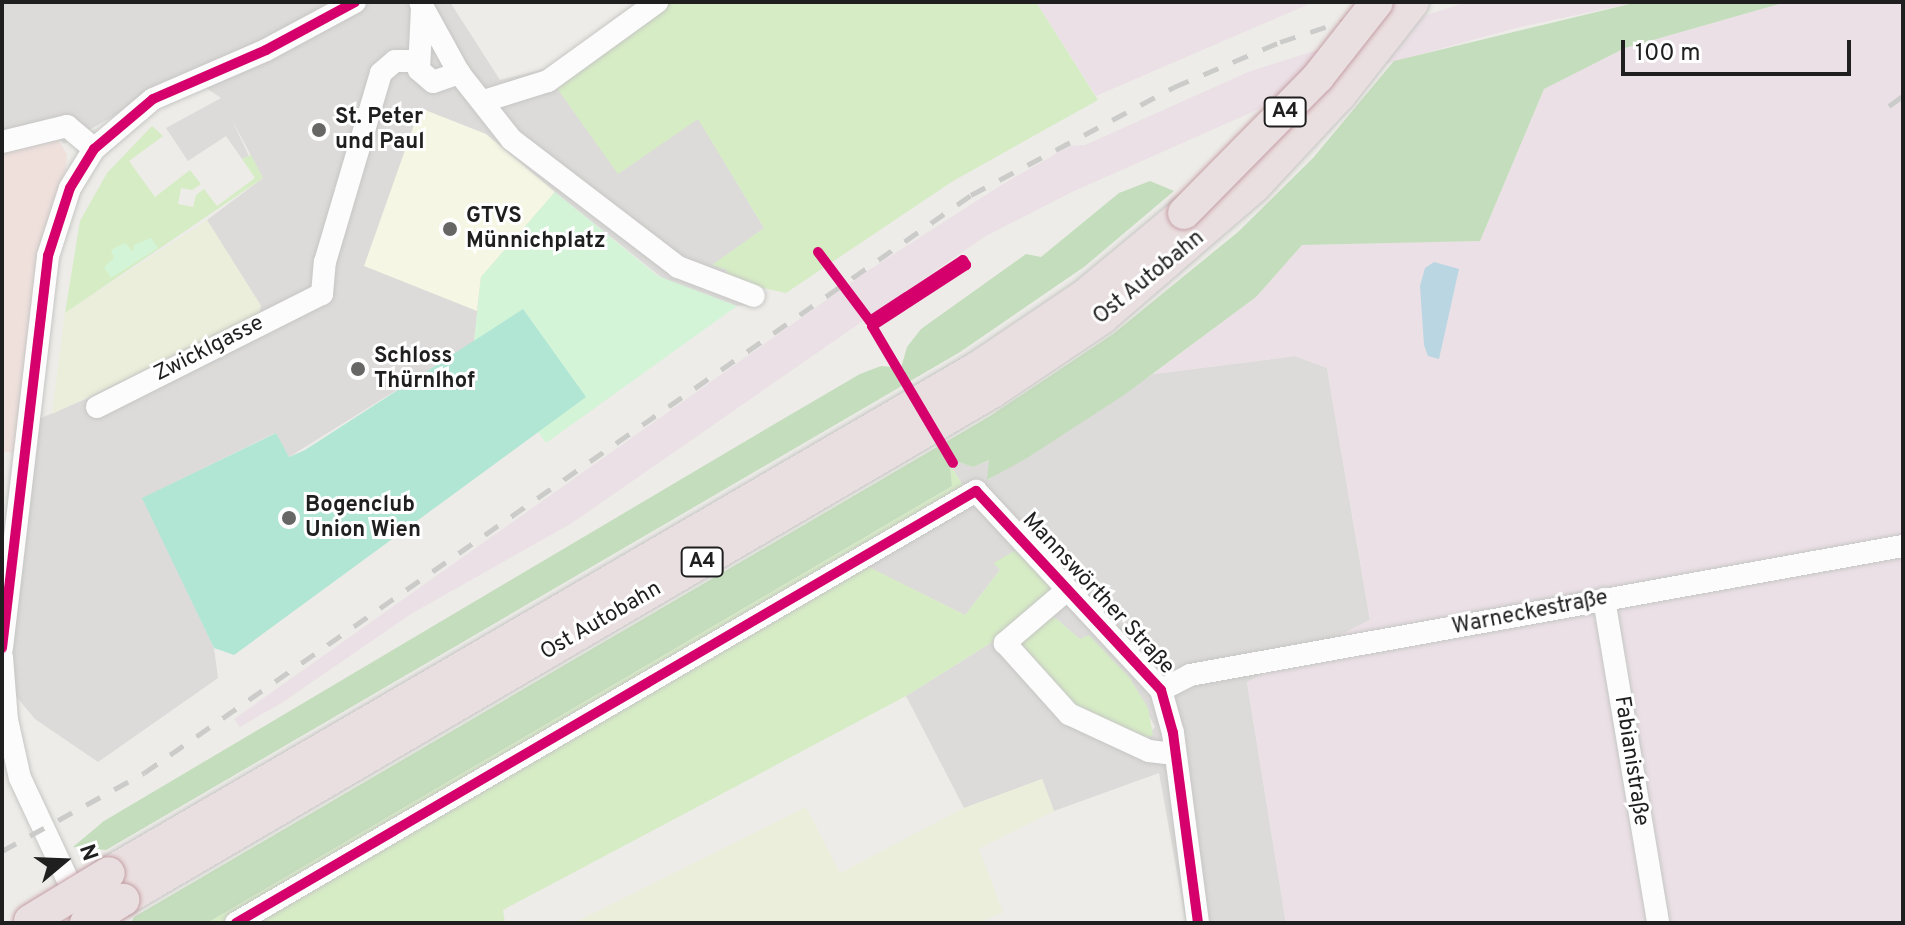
<!DOCTYPE html>
<meta charset="utf-8">
<style>
body{margin:0}
#map{position:relative;width:1905px;height:925px;overflow:hidden;background:#edece8;font-family:Overpass,sans-serif}
div>[style]{position:absolute}
.residential>*{inset:0;background:#dcdbd9}
.commercial>*{inset:0;background:#efe0dc}
.industrial>*{inset:0;background:#ebe0e6}
.education>*{inset:0;background:#f5f6e3}
.farmland>*{inset:0;background:#ebeeda}
.grass>*{inset:0;background:#d6ecc5}
.forest>*{inset:0;background:#c4ddbc}
.park>*{inset:0;background:#d4f4d8}
.pitch>*{inset:0;background:#b1e6d5}
.water>*{inset:0;background:#bad6e2}
.roads{filter:drop-shadow(0 0 2px #c6c6c4) drop-shadow(0 0 2px #c6c6c4)}
.minor>*{height:22px;margin:-11px;padding:0 11px;transform-origin:11px;border-radius:11px;background:#fcfcfc}
.highway>*{height:32px;margin:-16px;padding:0 16px;transform-origin:16px;border-radius:16px;background:#eadfe0}
.rail>*{height:5px;margin-top:-2.5px;transform-origin:0;background:repeating-linear-gradient(90deg,#cbcbca 0 16px,transparent 0 32px)}
.bridges{filter:drop-shadow(0 0 2px #c49ea5) drop-shadow(0 0 2px #c49ea5)}
.highway-bridge>*{height:32px;margin:-16px;padding:0 16px;transform-origin:16px;border-radius:16px;background:#eadfe0}
.cycleway>*{height:10px;margin:-5px;padding:0 5px;transform-origin:5px;border-radius:5px;background:#d6006c}
.dots>*{width:22px;height:22px;translate:-50% -50%;box-sizing:border-box;border:4px solid #fff;border-radius:50%}
span{translate:-50% -50%;white-space:nowrap;text-align:center;line-height:1.15;-webkit-text-stroke:6px #fff;paint-order:stroke}
.shield-label span{padding:2px 6px;background:#fff;border:2px solid;border-radius:6px;-webkit-text-stroke-width:0}
.shield-label{font-size:20px;color:#1f1f1f;font-weight:700}
.poi-label{font-size:22px;color:#1f1f1f;font-weight:700}
.left{translate:0 -50%;text-align:left}
.street-label{font-size:22px;color:#1f1f1f}
.frame{position:absolute;inset:0;border:4px solid #1f1f1f;pointer-events:none}
.north{position:absolute;left:24px;top:821px;width:80px;height:80px;-webkit-text-stroke:6px #fff;paint-order:stroke;rotate:71deg;font-size:22px;font-weight:700;line-height:32px;text-align:center;color:#1f1f1f}
.north::after{content:'';display:block;margin:auto;width:28px;height:36px;background:#1f1f1f;clip-path:polygon(50% 0,100% 100%,50% 72%,0 100%)}
.scale{position:absolute;left:1621px;top:40px;width:230px;height:36px;box-sizing:border-box;border:4px solid #1f1f1f;border-top:0;padding-left:10px;font-size:24px;line-height:28px;white-space:nowrap;color:#1f1f1f;-webkit-text-stroke:6px #fff;paint-order:stroke}
</style>
<div id="map">
<div class="residential">
<i style="clip-path:polygon(2px 2px,450px 2px,500px 80px,544px 69px,618px 173px,698px 118px,764px 228px,713px 265px,727px 270px,725px 276px,752px 305px,737px 306px,662px 278px,555px 192px,481px 277px,474px 342px,289px 457px,275px 433px,143px 498px,214px 648px,218px 678px,98px 762px,35px 719px,15px 695px,11px 629px,34px 421px,88px 398px,261px 306px,207px 220px,263px 178px,231px 118px,249px 156px,242px 159px,226px 136px,188px 161px,166px 128px,221px 98px,187px 75px,64px 144px,58px 138px,2px 150px)"></i>
<i style="clip-path:polygon(1295px 356px,1327px 368px,1370px 620px,1247px 682px,1286px 923px,1186px 923px,1159px 773px,1054px 811px,1042px 779px,964px 808px,906px 696px,1000px 637px,1146px 736px,1155px 727px,1129px 677px,1089px 636px,1080px 640px,995px 563px,1000px 570px,965px 615px,866px 566px,966px 491px,950px 464px,956px 461px,973px 467px,990px 460px,988px 480px,1153px 374px)"></i>
</div>
<div class="commercial">
<i style="clip-path:polygon(58px 138px,67px 155px,66px 169px,40px 254px,16px 453px,2px 452px,2px 150px)"></i>
</div>
<div class="industrial">
<i style="clip-path:polygon(1036px 2px,1314px 2px,1096px 96px)"></i>
<i style="clip-path:polygon(1467px 2px,1638px 2px,1516px 28px,1320px 82px,1072px 192px,984px 237px,572px 523px,411px 614px,283px 702px,240px 727px,234px 719px,866px 272px,1006px 182px,1070px 146px,1085px 145px,1248px 72px)"></i>
<i style="clip-path:polygon(1786px 2px,1903px 2px,1903px 923px,1286px 923px,1247px 682px,1370px 620px,1327px 368px,1295px 356px,1153px 374px,1256px 297px,1302px 245px,1480px 241px,1544px 89px,1625px 48px)"></i>
</div>
<div class="education">
<i style="clip-path:polygon(420px 108px,486px 134px,555px 192px,481px 277px,477px 311px,364px 266px)"></i>
</div>
<div class="farmland">
<i style="clip-path:polygon(207px 220px,261px 306px,259px 316px,52px 414px,65px 313px)"></i>
<i style="clip-path:polygon(1042px 779px,1054px 811px,979px 849px,1003px 912px,978px 923px,573px 923px,806px 807px,840px 873px,964px 808px)"></i>
</div>
<div class="grass">
<i style="clip-path:polygon(666px 2px,1036px 2px,1098px 100px,953px 181px,786px 293px,758px 287px,725px 276px,727px 270px,712px 265px,764px 228px,698px 119px,618px 174px,554px 84px)"></i>
<i style="clip-path:polygon(152px 126px,163px 136px,129px 161px,155px 197px,190px 170px,201px 184px,192px 190px,181px 188px,178px 204px,193px 207px,196px 195px,204px 189px,217px 206px,255px 178px,242px 159px,251px 155px,263px 178px,65px 313px,80px 221px,107px 173px)"></i>
<i style="clip-path:polygon(950px 464px,966px 491px,867px 566px,965px 615px,1000px 570px,994px 563px,1019px 548px,1052px 586px,1052px 615px,1080px 639px,1089px 635px,1129px 677px,1148px 708px,1153px 735px,1144px 739px,1090px 720px,1000px 637px,906px 696px,503px 910px,505px 923px,207px 923px,952px 486px)"></i>
</div>
<div class="forest">
<i style="clip-path:polygon(1638px 2px,1786px 2px,1625px 48px,1544px 89px,1480px 241px,1302px 245px,1256px 297px,1124px 395px,1027px 458px,987px 480px,989px 460px,973px 467px,956px 461px,950px 465px,952px 486px,207px 923px,131px 923px,134px 917px,990px 416px,1113px 334px,1238px 232px,1313px 158px,1394px 61px)"></i>
<i style="clip-path:polygon(1150px 181px,1174px 191px,1084px 267px,960px 352px,106px 850px,73px 847px,104px 821px,766px 429px,860px 374px,881px 366px,901px 368px,907px 347px,921px 329px,1026px 254px,1041px 257px,1119px 193px)"></i>
</div>
<div class="park">
<i style="clip-path:polygon(555px 192px,658px 276px,737px 306px,546px 443px,474px 342px,481px 277px)"></i>
<i style="clip-path:polygon(151px 238px,158px 248px,111px 278px,104px 267px,114px 258px,111px 250px,125px 243px,133px 252px,134px 245px)"></i>
</div>
<div class="pitch">
<i style="clip-path:polygon(523px 309px,586px 397px,234px 655px,214px 648px,142px 498px,276px 433px,289px 457px,305px 450px)"></i>
</div>
<div class="water">
<i style="clip-path:polygon(1434px 262px,1459px 269px,1439px 359px,1428px 356px,1424px 345px,1420px 286px,1425px 268px)"></i>
</div>
<div class="roads">
<div class="minor">
<i style="left:420px;top:2px;width:81px;rotate:61.2deg"></i>
<i style="left:459px;top:73px;width:85px;rotate:51.7deg"></i>
<i style="left:512px;top:140px;width:209px;rotate:37.4deg"></i>
<i style="left:678px;top:267px;width:81px;rotate:20.9deg"></i>
<i style="left:422px;top:8px;width:62px;rotate:92.8deg"></i>
<i style="left:419px;top:70px;width:18px;rotate:41deg"></i>
<i style="left:433px;top:82px;width:28px;rotate:-19deg"></i>
<i style="left:484px;top:101px;width:67px;rotate:-17.4deg"></i>
<i style="left:548px;top:81px;width:135px;rotate:-35.9deg"></i>
<i style="left:2px;top:142px;width:67px;rotate:-13.8deg"></i>
<i style="left:67px;top:126px;width:35px;rotate:40deg"></i>
<i style="left:97px;top:407px;width:252px;rotate:-26.7deg"></i>
<i style="left:322px;top:294px;width:32px;rotate:-85deg"></i>
<i style="left:325px;top:262px;width:197px;rotate:-73.5deg"></i>
<i style="left:381px;top:73px;width:18px;rotate:-41deg"></i>
<i style="left:395px;top:61px;width:22px"></i>
<i style="left:1067px;top:590px;width:82px;rotate:139.5deg"></i>
<i style="left:1005px;top:643px;width:96px;rotate:48deg"></i>
<i style="left:1069px;top:714px;width:88px;rotate:24.8deg"></i>
<i style="left:1149px;top:751px;width:26px;rotate:7deg"></i>
<i style="left:1604px;top:599px;width:328px;rotate:80.5deg"></i>
<i style="left:2px;top:648px;width:395px;rotate:-83.3deg"></i>
<i style="left:48px;top:256px;width:71px;rotate:-72.1deg"></i>
<i style="left:70px;top:188px;width:46px;rotate:-58.4deg"></i>
<i style="left:94px;top:149px;width:77px;rotate:-40.3deg"></i>
<i style="left:153px;top:99px;width:123px;rotate:-23.4deg"></i>
<i style="left:266px;top:50px;width:101px;rotate:-28.3deg"></i>
<i style="left:2px;top:657px;width:63px;rotate:85.5deg"></i>
<i style="left:7px;top:720px;width:59px;rotate:77.4deg"></i>
<i style="left:20px;top:778px;width:139px;rotate:64.9deg"></i>
<i style="left:1161px;top:690px;width:33px;rotate:-27deg"></i>
<i style="left:1190px;top:675px;width:725px;rotate:-10.26deg"></i>
<i style="left:236px;top:923px;width:857px;rotate:-30.28deg"></i>
<i style="left:976px;top:491px;width:272px;rotate:47.1deg"></i>
<i style="left:1161px;top:690px;width:45px;rotate:74.4deg"></i>
<i style="left:1173px;top:733px;width:192px;rotate:82.5deg"></i>
</div>
<div class="highway">
<i style="left:109px;top:873px;width:1004px;rotate:-30.19deg"></i>
<i style="left:977px;top:368px;width:129px;rotate:-33.9deg"></i>
<i style="left:1084px;top:296px;width:130px;rotate:-39.7deg"></i>
<i style="left:123px;top:900px;width:1007px;rotate:-30.31deg"></i>
<i style="left:992px;top:392px;width:133px;rotate:-33.9deg"></i>
<i style="left:1102px;top:318px;width:202px;rotate:-40.8deg"></i>
<i style="left:1255px;top:186px;width:125px;rotate:-47deg"></i>
<i style="left:1340px;top:95px;width:118px;rotate:-51.9deg"></i>
</div>
</div>
<div class="rail">
<i style="left:1889px;top:106px;width:17px;rotate:-36deg"></i>
<i style="left:2px;top:851px;width:162px;rotate:-28.8deg"></i>
<i style="left:144px;top:773px;width:1009px;rotate:-34.95deg"></i>
<i style="left:971px;top:195px;width:230px;rotate:-28deg"></i>
<i style="left:1174px;top:87px;width:115px;rotate:-23deg"></i>
<i style="left:1280px;top:42px;width:127px;rotate:-18.3deg"></i>
</div>
<div class="bridges">
<div class="highway-bridge">
<i style="left:1184px;top:213px;width:191px;rotate:-45.4deg"></i>
<i style="left:1318px;top:77px;width:95px;rotate:-51.8deg"></i>
<i style="left:30px;top:921px;width:92px;rotate:-31.3deg"></i>
<i style="left:86px;top:923px;width:44px;rotate:-31.9deg"></i>
</div>
</div>
<div class="cycleway">
<i style="left:818px;top:252px;width:86px;rotate:53deg"></i>
<i style="left:870px;top:321px;width:111px;rotate:-33.3deg"></i>
<i style="left:963px;top:260px;width:6px;rotate:59deg"></i>
<i style="left:966px;top:265px;width:112px;rotate:147deg"></i>
<i style="left:872px;top:326px;width:159px;rotate:59.4deg"></i>
<i style="left:2px;top:648px;width:395px;rotate:-83.3deg"></i>
<i style="left:48px;top:256px;width:71px;rotate:-72.1deg"></i>
<i style="left:70px;top:188px;width:46px;rotate:-58.4deg"></i>
<i style="left:94px;top:149px;width:77px;rotate:-40.3deg"></i>
<i style="left:153px;top:99px;width:123px;rotate:-23.4deg"></i>
<i style="left:266px;top:50px;width:101px;rotate:-28.3deg"></i>
<i style="left:236px;top:923px;width:857px;rotate:-30.28deg"></i>
<i style="left:976px;top:491px;width:272px;rotate:47.1deg"></i>
<i style="left:1161px;top:690px;width:45px;rotate:74.4deg"></i>
<i style="left:1173px;top:733px;width:192px;rotate:82.5deg"></i>
</div>
<div class="dots">
<i style="left:319px;top:130px;background:#676765"></i>
<i style="left:450px;top:229px;background:#676765"></i>
<i style="left:358px;top:369px;background:#676765"></i>
<i style="left:289px;top:518px;background:#676765"></i>
</div>
<div class="shield-label">
<span style="left:1285px;top:112px">A4</span>
<span style="left:702px;top:562px">A4</span>
</div>
<div class="poi-label">
<span class="left" style="left:335px;top:130px">St. Peter<br>und Paul</span>
<span class="left" style="left:466px;top:229px">GTVS<br>Münnichplatz</span>
<span class="left" style="left:374px;top:369px">Schloss<br>Thürnlhof</span>
<span class="left" style="left:305px;top:518px">Bogenclub<br>Union Wien</span>
</div>
<div class="street-label">
<span style="left:1149px;top:278px;rotate:-39deg">Ost Autobahn</span>
<span style="left:209px;top:349px;rotate:-27deg">Zwicklgasse</span>
<span style="left:1098px;top:594px;rotate:47deg">Mannswörther Straße</span>
<span style="left:1530px;top:613px;rotate:-11deg">Warneckestraße</span>
<span style="left:601px;top:621px;rotate:-30deg">Ost Autobahn</span>
<span style="left:1631px;top:761px;rotate:81deg">Fabianistraße</span>
</div>
<div class="frame"></div>
<div class="north">N</div>
<div class="scale">100 m</div>
</div>
